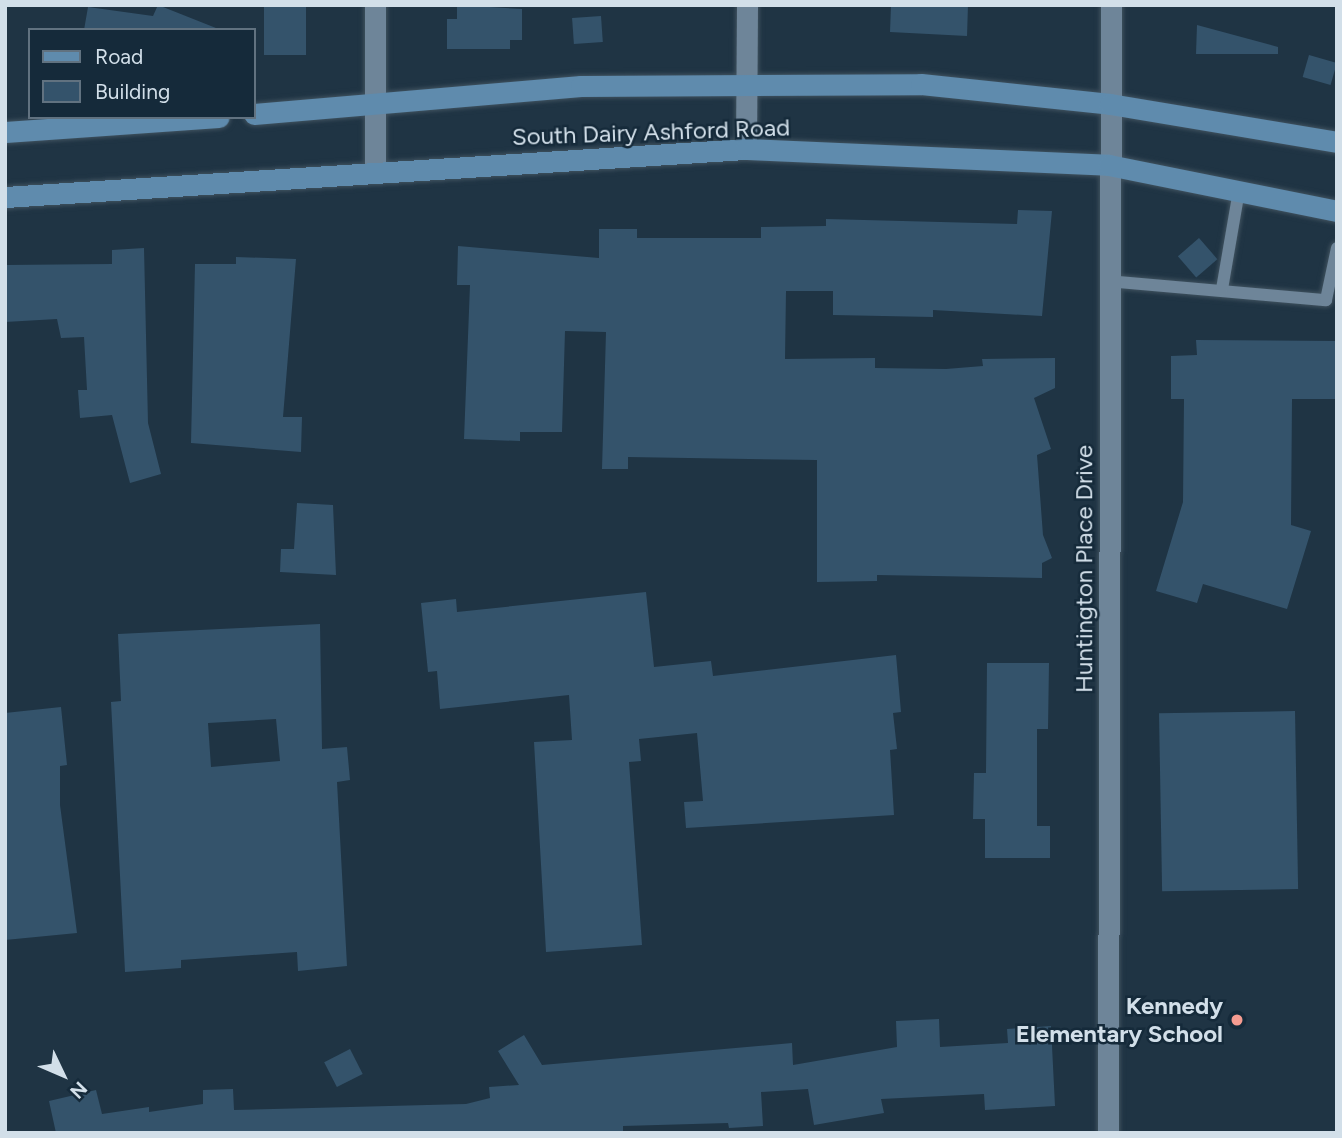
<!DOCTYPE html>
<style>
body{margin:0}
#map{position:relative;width:1342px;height:1138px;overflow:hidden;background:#1f3444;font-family:Figtree,sans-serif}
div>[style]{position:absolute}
.building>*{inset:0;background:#34536b;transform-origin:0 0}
.roads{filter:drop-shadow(0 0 2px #40525f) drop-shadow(0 0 2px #40525f)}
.lane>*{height:12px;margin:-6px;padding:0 6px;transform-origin:6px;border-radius:6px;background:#6e8599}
.street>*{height:21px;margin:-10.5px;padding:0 10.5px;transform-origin:10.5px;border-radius:10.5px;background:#6e8599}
.secondary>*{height:21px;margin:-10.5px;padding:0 10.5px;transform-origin:10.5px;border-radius:10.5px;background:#5f8bad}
.dots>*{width:19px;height:19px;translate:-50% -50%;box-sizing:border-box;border:4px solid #152a3a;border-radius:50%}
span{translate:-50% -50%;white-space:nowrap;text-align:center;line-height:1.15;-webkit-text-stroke:5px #152a3a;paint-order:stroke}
.street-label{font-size:24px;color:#d2dfe9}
.poi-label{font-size:24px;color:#d2dfe9;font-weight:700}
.right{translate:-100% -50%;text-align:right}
.frame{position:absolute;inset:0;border:7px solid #d2dfe9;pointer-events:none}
.legend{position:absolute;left:28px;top:28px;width:228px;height:91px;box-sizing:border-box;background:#152a3a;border:2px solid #617280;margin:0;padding:9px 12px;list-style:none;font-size:21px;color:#d2dfe9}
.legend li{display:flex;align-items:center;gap:14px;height:35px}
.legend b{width:35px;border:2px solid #617280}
.north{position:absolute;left:28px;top:1040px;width:70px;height:70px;-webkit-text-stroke:5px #152a3a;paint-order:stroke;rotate:134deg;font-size:19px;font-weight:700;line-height:28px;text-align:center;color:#d2dfe9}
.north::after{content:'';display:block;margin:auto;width:24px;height:32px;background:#d2dfe9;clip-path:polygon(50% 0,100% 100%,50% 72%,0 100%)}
</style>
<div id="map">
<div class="building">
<i style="clip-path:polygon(158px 5px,221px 30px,84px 30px,88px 7px,153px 16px)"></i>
<i style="left:264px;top:5px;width:42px;height:50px"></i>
<i style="clip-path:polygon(457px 5px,522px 9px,522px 40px,510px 40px,510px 49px,447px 49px,447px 19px,457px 19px)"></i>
<i style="clip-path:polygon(968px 5px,967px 36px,890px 32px,891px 6px)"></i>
<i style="left:601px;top:16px;width:26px;height:29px;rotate:86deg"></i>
<i style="clip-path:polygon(1197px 25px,1278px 47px,1278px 54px,1196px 54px)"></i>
<i style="left:1309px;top:55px;width:29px;height:23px;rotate:16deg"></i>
<i style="clip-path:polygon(1018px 210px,1052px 211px,1042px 316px,933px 310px,933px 317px,833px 315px,833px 291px,786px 291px,785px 359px,875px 358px,875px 368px,946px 369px,983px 366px,982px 359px,1055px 358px,1055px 388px,1034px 398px,1051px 449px,1037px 455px,1043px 535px,1052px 558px,1042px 563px,1042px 578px,877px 575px,877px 581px,817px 582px,817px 460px,628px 457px,628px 469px,602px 469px,606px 332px,565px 331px,562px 432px,520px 432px,520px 441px,464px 439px,470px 285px,457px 285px,458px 246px,599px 258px,599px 229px,637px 229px,637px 238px,761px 238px,761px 227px,826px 226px,826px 219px,1017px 224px)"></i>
<i style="left:1199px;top:238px;width:28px;height:28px;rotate:49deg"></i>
<i style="clip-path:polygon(144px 248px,148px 423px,161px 474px,130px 483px,112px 415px,80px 418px,78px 390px,87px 390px,84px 337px,61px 338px,57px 319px,5px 322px,5px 265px,112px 264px,112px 250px)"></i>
<i style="clip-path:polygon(236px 257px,296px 259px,283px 417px,302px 417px,301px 452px,191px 443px,195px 264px,236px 264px)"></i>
<i style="clip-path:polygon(1196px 340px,1337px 341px,1337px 399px,1292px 399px,1291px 525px,1311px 531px,1287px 609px,1203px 584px,1197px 603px,1156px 591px,1183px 502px,1184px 399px,1171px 399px,1171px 356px,1197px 355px)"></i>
<i style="clip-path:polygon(297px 503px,333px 505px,336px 575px,280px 572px,281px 549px,294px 549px)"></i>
<i style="clip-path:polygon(646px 592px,654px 667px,711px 661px,713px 676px,896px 655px,901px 712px,893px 713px,897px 749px,890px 750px,894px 815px,686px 828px,684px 802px,703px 801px,697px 733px,639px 739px,641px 761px,629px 762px,642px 945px,546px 952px,534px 742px,572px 740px,569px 695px,440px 709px,437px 671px,428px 672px,421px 603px,456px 599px,457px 612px)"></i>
<i style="clip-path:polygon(evenodd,320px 624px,322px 749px,347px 747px,350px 780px,337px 782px,347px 966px,298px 971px,297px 952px,181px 960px,181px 968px,125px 972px,111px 702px,121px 701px,118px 634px,320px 624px,276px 719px,280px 761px,211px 767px,208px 723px,276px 719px)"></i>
<i style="clip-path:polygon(987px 663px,1049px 663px,1048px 729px,1037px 729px,1037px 826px,1050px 826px,1050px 858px,985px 858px,985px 819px,973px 819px,974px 773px,986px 773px)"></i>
<i style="clip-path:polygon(61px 707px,67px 765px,60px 766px,60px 805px,77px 933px,5px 940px,5px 713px)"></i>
<i style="left:1295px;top:711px;width:178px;height:136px;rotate:89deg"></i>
<i style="clip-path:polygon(939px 1019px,940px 1047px,1008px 1043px,1007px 1029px,1051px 1026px,1055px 1106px,985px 1110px,984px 1094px,881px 1099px,884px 1113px,814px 1125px,808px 1089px,761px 1092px,763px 1126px,729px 1128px,728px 1123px,623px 1126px,623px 1133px,56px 1133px,49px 1101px,96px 1090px,102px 1114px,149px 1107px,149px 1112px,203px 1104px,203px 1090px,233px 1089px,234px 1110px,466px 1104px,490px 1098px,489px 1087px,519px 1085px,498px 1051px,524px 1035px,542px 1065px,792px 1043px,793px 1065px,897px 1047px,896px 1021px)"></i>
<i style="left:350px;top:1049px;width:28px;height:29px;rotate:63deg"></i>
</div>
<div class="roads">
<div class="lane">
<i style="left:1107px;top:281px;width:220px;rotate:5deg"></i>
<i style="left:1326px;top:300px;width:53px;rotate:-78.1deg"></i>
<i style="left:1222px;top:289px;width:99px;rotate:-80.2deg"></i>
</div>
<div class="street">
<i style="left:746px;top:149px;width:144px;rotate:-89.6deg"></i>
<i style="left:375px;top:171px;width:166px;rotate:-90deg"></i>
<i style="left:1108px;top:1133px;width:1128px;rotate:-89.85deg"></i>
</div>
<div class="secondary">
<i style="left:254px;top:114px;width:328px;rotate:-4.9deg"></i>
<i style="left:581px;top:86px;width:340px;rotate:-0.3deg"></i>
<i style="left:921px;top:84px;width:190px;rotate:6deg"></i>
<i style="left:1110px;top:104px;width:230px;rotate:9.5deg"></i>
<i style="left:5px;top:132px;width:214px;rotate:-4deg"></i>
<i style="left:5px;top:197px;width:743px;rotate:-3.71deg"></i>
<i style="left:746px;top:149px;width:363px;rotate:2.5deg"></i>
<i style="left:1109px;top:165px;width:233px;rotate:11.4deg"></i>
</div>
</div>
<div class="dots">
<i style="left:1237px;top:1020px;background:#f59c91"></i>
</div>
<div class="street-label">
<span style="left:651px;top:132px;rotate:-2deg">South Dairy Ashford Road</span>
<span style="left:1084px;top:569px;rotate:-90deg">Huntington Place Drive</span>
</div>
<div class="poi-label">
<span class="right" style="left:1223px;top:1020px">Kennedy<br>Elementary School</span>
</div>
<div class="frame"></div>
<ul class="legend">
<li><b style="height:9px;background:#5f8bad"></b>Road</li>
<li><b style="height:19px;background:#34536b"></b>Building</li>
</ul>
<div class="north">N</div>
</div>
